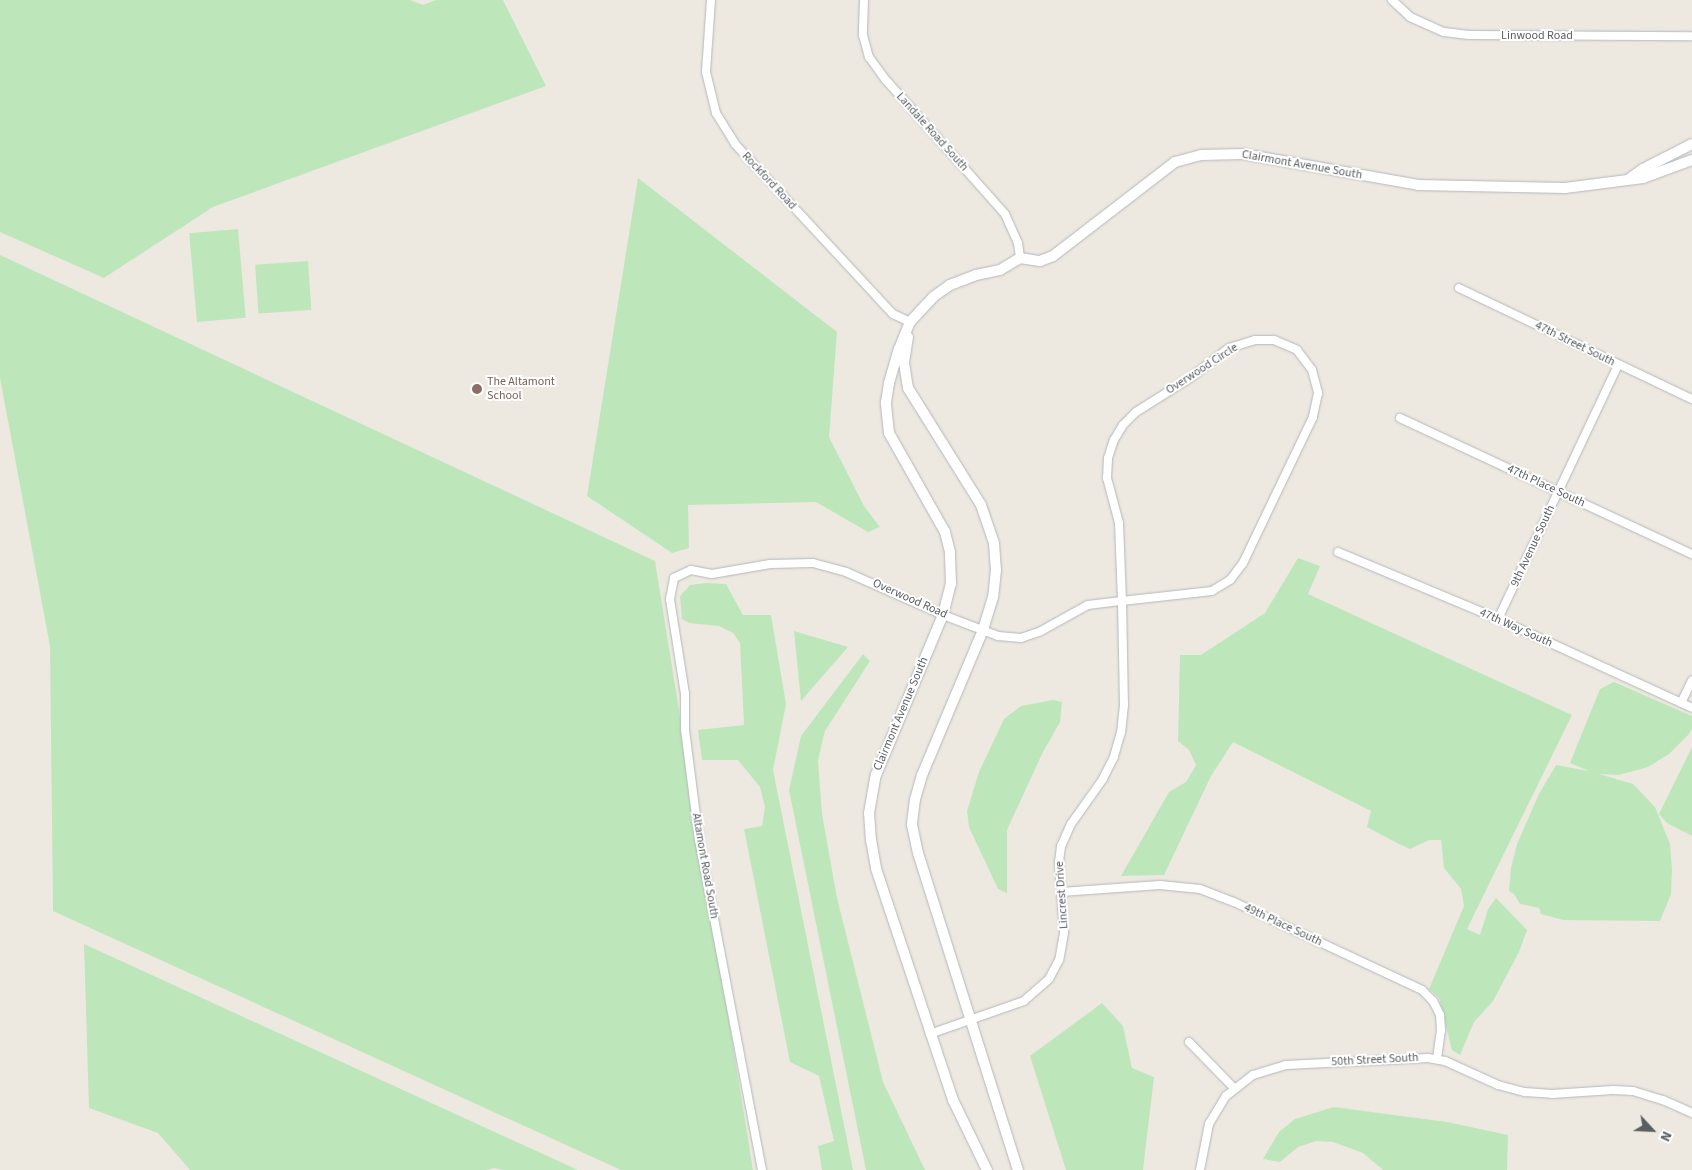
<!DOCTYPE html>
<style>
body{margin:0}
#map{position:relative;width:1692px;height:1170px;overflow:hidden;background:#ede9e0;font-family:"Source Sans 3",sans-serif}
div>[style]{position:absolute}
.green>*{inset:0;background:#bde7bb;transform-origin:0 0}
.roads{filter:drop-shadow(0 0 1px #b3b7bc) drop-shadow(0 0 1px #b3b7bc)}
.minor>*{height:8px;margin:-4px;padding:0 4px;transform-origin:4px;border-radius:4px;background:#fff}
.tertiary>*{height:10px;margin:-5px;padding:0 5px;transform-origin:5px;border-radius:5px;background:#fff}
.dots>*{width:14px;height:14px;translate:-50% -50%;box-sizing:border-box;border:2px solid #fff;border-radius:50%}
span{translate:-50% -50%;white-space:nowrap;text-align:center;line-height:1.15;-webkit-text-stroke:4px #fff;paint-order:stroke}
.street-label{font-size:12px;color:#595e62}
.education-label{font-size:12px;color:#785e54}
.left{translate:0 -50%;text-align:left}
.north{position:absolute;left:1627px;top:1105px;width:50px;height:50px;-webkit-text-stroke:4px #fff;paint-order:stroke;rotate:115deg;font-size:14px;font-weight:700;line-height:20px;text-align:center;color:#595e62}
.north::after{content:'';display:block;margin:auto;width:18px;height:22px;background:#595e62;clip-path:polygon(50% 0,100% 100%,50% 72%,0 100%)}
</style>
<div id="map">
<div class="green">
<i style="clip-path:polygon(0 0,410px 0,423px 5px,436px 0,503px 0,546px 86px,213px 207px,104px 278px,0 232px)"></i>
<i style="clip-path:polygon(638px 178px,837px 332px,829px 437px,864px 506px,880px 527px,868px 532px,816px 502px,688px 505px,689px 548px,672px 553px,587px 496px)"></i>
<i style="left:238px;top:229px;width:89px;height:49px;rotate:85deg"></i>
<i style="clip-path:polygon(0 255px,655px 561px,753px 1170px,621px 1170px,53px 911px,50px 646px,0 378px)"></i>
<i style="left:308px;top:261px;width:49px;height:53px;rotate:86deg"></i>
<i style="clip-path:polygon(1298px 558px,1320px 566px,1308px 594px,1572px 715px,1467px 929px,1480px 935px,1488px 909px,1496px 898px,1527px 930px,1519px 952px,1493px 1001px,1474px 1022px,1460px 1055px,1452px 1050px,1439px 998px,1429px 989px,1464px 906px,1461px 889px,1444px 868px,1441px 840px,1429px 840px,1410px 849px,1397px 843px,1367px 827px,1371px 811px,1233px 742px,1211px 776px,1164px 875px,1121px 876px,1169px 792px,1186px 782px,1196px 765px,1189px 750px,1178px 741px,1180px 655px,1201px 655px,1265px 613px)"></i>
<i style="clip-path:polygon(706px 583px,726px 584px,743px 615px,771px 615px,786px 704px,773px 770px,853px 1170px,822px 1170px,818px 1146px,834px 1141px,819px 1076px,790px 1062px,744px 829px,762px 826px,765px 807px,760px 787px,738px 760px,702px 760px,698px 730px,744px 725px,740px 643px,733px 633px,719px 626px,689px 623px,682px 619px,680px 596px,690px 585px)"></i>
<i style="clip-path:polygon(794px 631px,848px 647px,801px 701px)"></i>
<i style="clip-path:polygon(863px 654px,870px 661px,825px 731px,818px 760px,822px 814px,837px 898px,883px 1082px,925px 1170px,866px 1170px,789px 790px,801px 736px)"></i>
<i style="clip-path:polygon(1614px 682px,1692px 716px,1692px 728px,1689px 734px,1669px 754px,1648px 767px,1619px 775px,1599px 774px,1633px 784px,1655px 807px,1670px 844px,1672px 869px,1671px 894px,1660px 921px,1563px 920px,1541px 914px,1539px 908px,1520px 904px,1514px 894px,1509px 891px,1511px 868px,1517px 844px,1539px 794px,1556px 765px,1589px 771px,1570px 763px,1600px 689px)"></i>
<i style="clip-path:polygon(1053px 700px,1062px 702px,1060px 722px,1042px 754px,1007px 830px,1007px 893px,998px 889px,969px 827px,967px 811px,979px 772px,1004px 719px,1021px 706px)"></i>
<i style="clip-path:polygon(1692px 747px,1692px 836px,1667px 823px,1659px 814px)"></i>
<i style="clip-path:polygon(84px 944px,578px 1170px,503px 1170px,495px 1168px,485px 1170px,190px 1170px,158px 1133px,89px 1108px)"></i>
<i style="clip-path:polygon(1102px 1003px,1123px 1026px,1132px 1068px,1154px 1077px,1143px 1170px,1066px 1170px,1030px 1056px)"></i>
<i style="clip-path:polygon(1334px 1107px,1447px 1122px,1508px 1135px,1507px 1170px,1383px 1170px,1363px 1153px,1333px 1142px,1316px 1141px,1298px 1147px,1280px 1162px,1263px 1159px,1279px 1132px,1295px 1119px)"></i>
</div>
<div class="roads">
<div class="minor">
<i style="left:711px;top:0;width:72px;rotate:94deg"></i>
<i style="left:706px;top:72px;width:42px;rotate:76.3deg"></i>
<i style="left:716px;top:113px;width:36px;rotate:58deg"></i>
<i style="left:735px;top:144px;width:209px;rotate:47.1deg"></i>
<i style="left:877px;top:297px;width:23px;rotate:47deg"></i>
<i style="left:893px;top:314px;width:19px;rotate:25deg"></i>
<i style="left:864px;top:0;width:35px;rotate:92deg"></i>
<i style="left:863px;top:35px;width:23px;rotate:75deg"></i>
<i style="left:869px;top:57px;width:29px;rotate:54deg"></i>
<i style="left:886px;top:80px;width:179px;rotate:48.4deg"></i>
<i style="left:1005px;top:214px;width:32px;rotate:66deg"></i>
<i style="left:1018px;top:243px;width:15px;rotate:82deg"></i>
<i style="left:1392px;top:0;width:25px;rotate:43deg"></i>
<i style="left:1410px;top:17px;width:37px;rotate:24deg"></i>
<i style="left:1444px;top:32px;width:25px;rotate:7deg"></i>
<i style="left:1469px;top:35px;width:223px;rotate:0.3deg"></i>
<i style="left:1459px;top:288px;width:258px;rotate:25.5deg"></i>
<i style="left:1255px;top:340px;width:19px"></i>
<i style="left:1274px;top:340px;width:25px;rotate:23deg"></i>
<i style="left:1297px;top:350px;width:25px;rotate:53deg"></i>
<i style="left:1312px;top:370px;width:24px;rotate:75deg"></i>
<i style="left:1318px;top:393px;width:25px;rotate:102deg"></i>
<i style="left:1313px;top:417px;width:162px;rotate:115.6deg"></i>
<i style="left:1243px;top:563px;width:21px;rotate:127deg"></i>
<i style="left:1230px;top:580px;width:21px;rotate:149deg"></i>
<i style="left:1212px;top:591px;width:91px;rotate:173.7deg"></i>
<i style="left:1122px;top:601px;width:78px;rotate:-92.2deg"></i>
<i style="left:1119px;top:523px;width:47px;rotate:-104.9deg"></i>
<i style="left:1107px;top:478px;width:20px;rotate:-87deg"></i>
<i style="left:1108px;top:458px;width:19px;rotate:-72deg"></i>
<i style="left:1114px;top:440px;width:17px;rotate:-59deg"></i>
<i style="left:1123px;top:425px;width:18px;rotate:-45deg"></i>
<i style="left:1136px;top:412px;width:64px;rotate:-32.2deg"></i>
<i style="left:1190px;top:378px;width:49px;rotate:-37.6deg"></i>
<i style="left:1229px;top:348px;width:27px;rotate:-17deg"></i>
<i style="left:1400px;top:418px;width:322px;rotate:25deg"></i>
<i style="left:1338px;top:552px;width:173px;rotate:22.7deg"></i>
<i style="left:1498px;top:619px;width:213px;rotate:24.6deg"></i>
<i style="left:1498px;top:619px;width:281px;rotate:-64.7deg"></i>
<i style="left:1681px;top:703px;width:25px;rotate:-64deg"></i>
<i style="left:1061px;top:892px;width:99px;rotate:-4deg"></i>
<i style="left:1160px;top:885px;width:40px;rotate:5.7deg"></i>
<i style="left:1200px;top:889px;width:36px;rotate:21deg"></i>
<i style="left:1234px;top:902px;width:208px;rotate:25.1deg"></i>
<i style="left:1422px;top:990px;width:16px;rotate:45deg"></i>
<i style="left:1433px;top:1001px;width:16px;rotate:63deg"></i>
<i style="left:1440px;top:1015px;width:15px;rotate:86deg"></i>
<i style="left:1441px;top:1030px;width:29px;rotate:98deg"></i>
<i style="left:1189px;top:1042px;width:64px;rotate:45.6deg"></i>
<i style="left:762px;top:1170px;width:337px;rotate:-100.8deg"></i>
<i style="left:699px;top:839px;width:111px;rotate:-97.3deg"></i>
<i style="left:685px;top:729px;width:35px;rotate:-90deg"></i>
<i style="left:685px;top:694px;width:96px;rotate:-99deg"></i>
<i style="left:670px;top:599px;width:21px;rotate:-79deg"></i>
<i style="left:674px;top:578px;width:19px;rotate:-25deg"></i>
<i style="left:691px;top:570px;width:21px;rotate:11deg"></i>
<i style="left:712px;top:574px;width:59px;rotate:-9.8deg"></i>
<i style="left:770px;top:564px;width:43px;rotate:-1.3deg"></i>
<i style="left:813px;top:563px;width:34px;rotate:15deg"></i>
<i style="left:846px;top:572px;width:106px;rotate:23.9deg"></i>
<i style="left:943px;top:615px;width:59px;rotate:20.9deg"></i>
<i style="left:998px;top:636px;width:23px;rotate:5deg"></i>
<i style="left:1021px;top:638px;width:21px;rotate:-19deg"></i>
<i style="left:1041px;top:631px;width:54px;rotate:-29deg"></i>
<i style="left:1088px;top:605px;width:34px;rotate:-7deg"></i>
<i style="left:1122px;top:601px;width:104px;rotate:88.9deg"></i>
<i style="left:1124px;top:705px;width:27px;rotate:96deg"></i>
<i style="left:1121px;top:732px;width:26px;rotate:106deg"></i>
<i style="left:1114px;top:757px;width:25px;rotate:117deg"></i>
<i style="left:1103px;top:779px;width:55px;rotate:125.4deg"></i>
<i style="left:1071px;top:824px;width:24px;rotate:114deg"></i>
<i style="left:1061px;top:846px;width:16px;rotate:97deg"></i>
<i style="left:1059px;top:862px;width:71px;rotate:86deg"></i>
<i style="left:1064px;top:933px;width:27px;rotate:100deg"></i>
<i style="left:1059px;top:960px;width:21px;rotate:118deg"></i>
<i style="left:1049px;top:979px;width:33px;rotate:139deg"></i>
<i style="left:1024px;top:1001px;width:100px;rotate:160.7deg"></i>
<i style="left:1200px;top:1170px;width:47px;rotate:-78.9deg"></i>
<i style="left:1209px;top:1124px;width:33px;rotate:-59deg"></i>
<i style="left:1226px;top:1096px;width:34px;rotate:-38deg"></i>
<i style="left:1253px;top:1075px;width:34px;rotate:-17deg"></i>
<i style="left:1286px;top:1065px;width:142px;rotate:-2.8deg"></i>
<i style="left:1428px;top:1058px;width:17px;rotate:10deg"></i>
<i style="left:1445px;top:1061px;width:58px;rotate:24.4deg"></i>
<i style="left:1498px;top:1085px;width:28px;rotate:15deg"></i>
<i style="left:1525px;top:1092px;width:27px;rotate:4deg"></i>
<i style="left:1552px;top:1094px;width:61px;rotate:-3.8deg"></i>
<i style="left:1613px;top:1090px;width:20px;rotate:3deg"></i>
<i style="left:1633px;top:1091px;width:31px;rotate:17deg"></i>
<i style="left:1663px;top:1100px;width:32px;rotate:24deg"></i>
</div>
<div class="tertiary">
<i style="left:1629px;top:179px;width:17px;rotate:-36deg"></i>
<i style="left:1643px;top:169px;width:55px;rotate:-27deg"></i>
<i style="left:908px;top:337px;width:26px;rotate:99deg"></i>
<i style="left:904px;top:363px;width:25px;rotate:81deg"></i>
<i style="left:908px;top:388px;width:138px;rotate:58deg"></i>
<i style="left:981px;top:505px;width:40px;rotate:71.1deg"></i>
<i style="left:994px;top:543px;width:27px;rotate:86deg"></i>
<i style="left:996px;top:570px;width:27px;rotate:96deg"></i>
<i style="left:993px;top:597px;width:34px;rotate:107deg"></i>
<i style="left:983px;top:630px;width:157px;rotate:112.8deg"></i>
<i style="left:922px;top:775px;width:25px;rotate:106deg"></i>
<i style="left:915px;top:799px;width:26px;rotate:97deg"></i>
<i style="left:912px;top:825px;width:29px;rotate:78deg"></i>
<i style="left:918px;top:853px;width:332px;rotate:72.5deg"></i>
<i style="left:987px;top:1170px;width:78px;rotate:-115.9deg"></i>
<i style="left:953px;top:1100px;width:244px;rotate:-108.4deg"></i>
<i style="left:876px;top:868px;width:27px;rotate:-100deg"></i>
<i style="left:871px;top:841px;width:28px;rotate:-94deg"></i>
<i style="left:869px;top:813px;width:39px;rotate:-80deg"></i>
<i style="left:876px;top:775px;width:173px;rotate:-67.3deg"></i>
<i style="left:943px;top:615px;width:32px;rotate:-76deg"></i>
<i style="left:951px;top:584px;width:32px;rotate:-92deg"></i>
<i style="left:950px;top:552px;width:21px;rotate:-104deg"></i>
<i style="left:945px;top:532px;width:114px;rotate:-119.5deg"></i>
<i style="left:889px;top:433px;width:31px;rotate:-96deg"></i>
<i style="left:886px;top:402px;width:19px;rotate:-81deg"></i>
<i style="left:889px;top:383px;width:35px;rotate:-74deg"></i>
<i style="left:899px;top:349px;width:29px;rotate:-68deg"></i>
<i style="left:910px;top:322px;width:34px;rotate:-47deg"></i>
<i style="left:933px;top:297px;width:21px;rotate:-35deg"></i>
<i style="left:950px;top:285px;width:28px;rotate:-21deg"></i>
<i style="left:976px;top:275px;width:25px;rotate:-12deg"></i>
<i style="left:1000px;top:270px;width:23px;rotate:-31deg"></i>
<i style="left:1020px;top:258px;width:20px;rotate:9deg"></i>
<i style="left:1040px;top:261px;width:14px;rotate:-21deg"></i>
<i style="left:1053px;top:256px;width:154px;rotate:-37.6deg"></i>
<i style="left:1175px;top:162px;width:27px;rotate:-15deg"></i>
<i style="left:1201px;top:155px;width:42px;rotate:-1.4deg"></i>
<i style="left:1243px;top:154px;width:178px;rotate:10deg"></i>
<i style="left:1418px;top:185px;width:147px;rotate:1.2deg"></i>
<i style="left:1565px;top:188px;width:79px;rotate:-7.3deg"></i>
<i style="left:1643px;top:178px;width:52px;rotate:-20.2deg"></i>
</div>
</div>
<div class="dots">
<i style="left:477px;top:389px;background:#8d6e63"></i>
</div>
<div class="street-label">
<span style="left:1537px;top:36px">Linwood Road</span>
<span style="left:932px;top:132px;rotate:48deg">Landale Road South</span>
<span style="left:1302px;top:165px;rotate:10deg">Clairmont Avenue South</span>
<span style="left:769px;top:181px;rotate:47deg">Rockford Road</span>
<span style="left:1575px;top:344px;rotate:26deg">47th Street South</span>
<span style="left:1202px;top:369px;rotate:-33deg">Overwood Circle</span>
<span style="left:1546px;top:486px;rotate:25deg">47th Place South</span>
<span style="left:1533px;top:546px;rotate:-65deg">9th Avenue South</span>
<span style="left:910px;top:599px;rotate:24deg">Overwood Road</span>
<span style="left:1516px;top:628px;rotate:24deg">47th Way South</span>
<span style="left:901px;top:714px;rotate:-67deg">Clairmont Avenue South</span>
<span style="left:705px;top:866px;rotate:80deg">Altamont Road South</span>
<span style="left:1062px;top:895px;rotate:-94deg">Lincrest Drive</span>
<span style="left:1283px;top:925px;rotate:25deg">49th Place South</span>
<span style="left:1375px;top:1060px;rotate:-3deg">50th Street South</span>
</div>
<div class="education-label">
<span class="left" style="left:487px;top:389px">The Altamont<br>School</span>
</div>
<div class="north">N</div>
</div>
